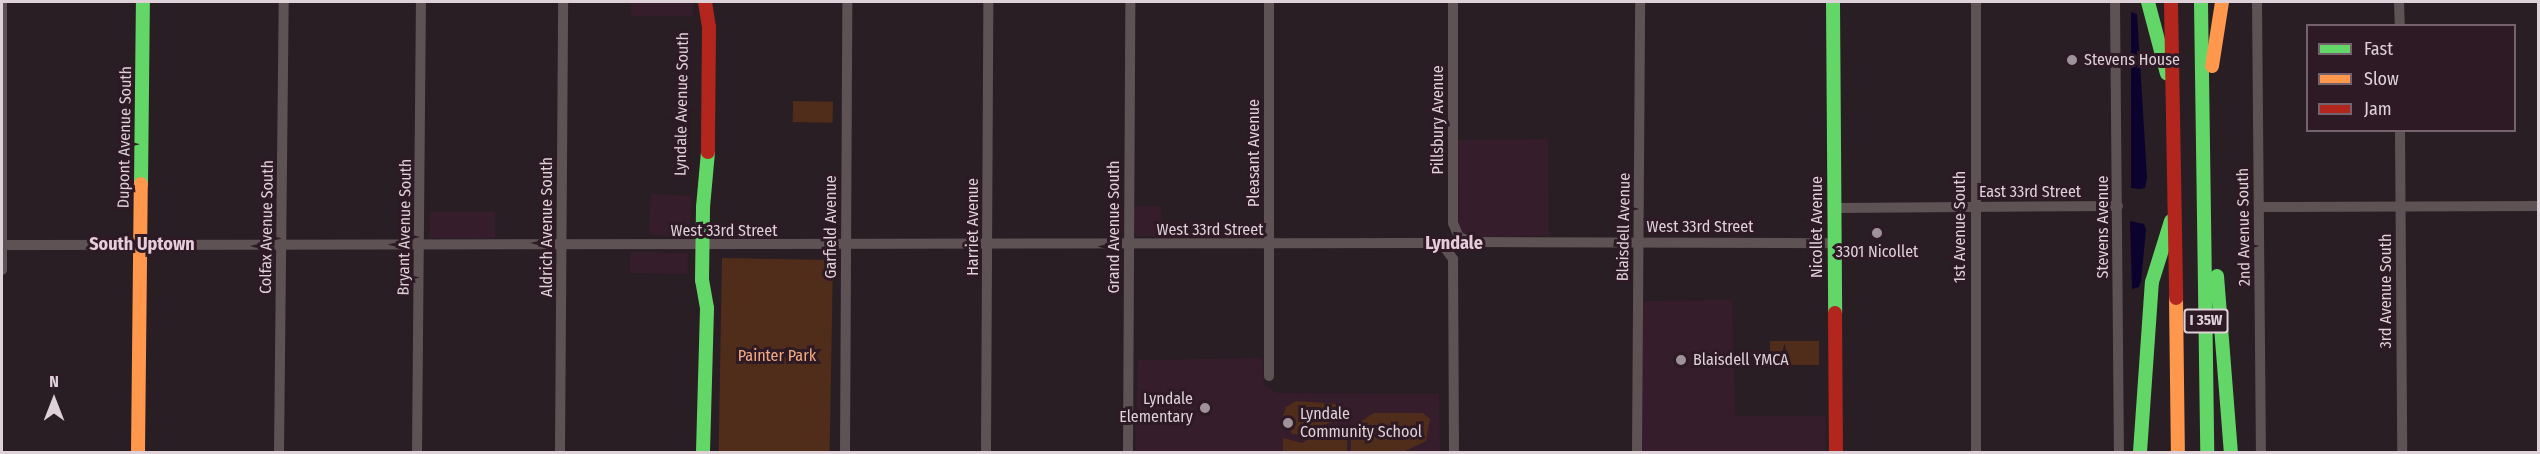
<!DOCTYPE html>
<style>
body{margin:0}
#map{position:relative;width:2540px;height:454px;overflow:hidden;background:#291e24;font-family:"Fira Sans Condensed",sans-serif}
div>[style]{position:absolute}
.built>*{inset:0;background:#351d2b;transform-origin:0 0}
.green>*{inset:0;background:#4f2d1a;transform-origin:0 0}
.water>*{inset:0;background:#0b032e}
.street>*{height:10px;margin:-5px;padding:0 5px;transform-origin:5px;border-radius:5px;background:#5e5254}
.fast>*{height:14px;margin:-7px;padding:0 7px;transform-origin:7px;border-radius:7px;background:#63d668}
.slow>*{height:14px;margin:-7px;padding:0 7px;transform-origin:7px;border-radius:7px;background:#ff974d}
.jam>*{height:14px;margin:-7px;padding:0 7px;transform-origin:7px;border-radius:7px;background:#b3261e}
.dots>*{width:16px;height:16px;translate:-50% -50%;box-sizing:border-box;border:3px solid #2d1a25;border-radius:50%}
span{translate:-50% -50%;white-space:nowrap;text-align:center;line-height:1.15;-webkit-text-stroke:6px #2d1a25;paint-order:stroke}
.shield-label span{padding:2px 4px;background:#2d1a25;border:2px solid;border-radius:4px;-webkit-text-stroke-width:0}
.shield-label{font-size:15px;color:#dfd1d8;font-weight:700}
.poi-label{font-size:16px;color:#dfd1d8}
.left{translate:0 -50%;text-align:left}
.right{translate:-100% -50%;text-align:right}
.street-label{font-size:16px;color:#dfd1d8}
.park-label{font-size:16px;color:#f4ab83}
.neighbourhood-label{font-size:18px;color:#e7ccda;font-weight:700}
.frame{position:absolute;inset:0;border:3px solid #dfd1d8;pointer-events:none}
.legend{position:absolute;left:2306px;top:24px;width:210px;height:108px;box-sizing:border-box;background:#2d1a25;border:2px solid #74636d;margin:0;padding:8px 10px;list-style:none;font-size:18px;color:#dfd1d8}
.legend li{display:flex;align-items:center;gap:12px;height:30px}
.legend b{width:30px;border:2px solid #74636d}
.north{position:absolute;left:24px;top:370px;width:60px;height:60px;-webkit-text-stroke:4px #2d1a25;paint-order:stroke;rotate:0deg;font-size:16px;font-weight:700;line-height:24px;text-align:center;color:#dfd1d8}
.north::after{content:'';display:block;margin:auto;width:21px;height:27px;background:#dfd1d8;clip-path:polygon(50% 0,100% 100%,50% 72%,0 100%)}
</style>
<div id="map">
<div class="built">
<i style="left:631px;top:2px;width:62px;height:14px"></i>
<i style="clip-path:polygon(1548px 139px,1549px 236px,1467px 237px,1459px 229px,1458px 140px)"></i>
<i style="left:692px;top:196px;width:41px;height:41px;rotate:93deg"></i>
<i style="left:1135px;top:206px;width:26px;height:30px"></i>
<i style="left:430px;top:212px;width:65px;height:26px"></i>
<i style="left:630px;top:252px;width:58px;height:21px;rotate:1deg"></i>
<i style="clip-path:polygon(1732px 300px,1735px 416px,1825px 416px,1825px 452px,1641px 452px,1642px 301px)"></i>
<i style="clip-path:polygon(1262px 358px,1264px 384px,1277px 393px,1439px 394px,1440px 452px,1135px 452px,1138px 360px)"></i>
</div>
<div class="green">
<i style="left:793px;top:101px;width:40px;height:21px;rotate:1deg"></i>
<i style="left:722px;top:258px;width:111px;height:194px;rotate:1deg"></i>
<i style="left:1770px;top:341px;width:49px;height:24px"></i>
<i style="clip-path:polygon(1296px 401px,1340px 404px,1340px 420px,1316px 427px,1307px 435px,1292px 434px,1283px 416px,1286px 407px)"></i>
<i style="clip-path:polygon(1374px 413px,1423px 413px,1430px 419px,1426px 441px,1403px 452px,1351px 452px,1351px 428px)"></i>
<i style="clip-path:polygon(1329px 426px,1347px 428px,1347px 452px,1283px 452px,1283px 438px,1302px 443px)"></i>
</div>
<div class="water">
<i style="clip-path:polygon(2131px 12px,2137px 14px,2147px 178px,2145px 188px,2140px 189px,2131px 188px)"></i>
<i style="clip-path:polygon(2130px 221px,2144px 224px,2146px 230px,2141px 281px,2139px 287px,2132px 289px)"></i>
</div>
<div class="street">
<i style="left:1453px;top:2px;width:221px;rotate:90deg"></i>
<i style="left:1453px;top:223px;width:15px;rotate:67deg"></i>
<i style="left:1459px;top:237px;width:15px;rotate:20deg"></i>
<i style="left:1473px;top:242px;width:361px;rotate:0.2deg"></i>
<i style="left:1976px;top:2px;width:450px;rotate:90deg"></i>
<i style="left:2115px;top:2px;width:450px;rotate:89.5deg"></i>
<i style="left:2257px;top:2px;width:450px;rotate:89.5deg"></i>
<i style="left:2399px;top:2px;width:24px;rotate:88deg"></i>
<i style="left:2400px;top:130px;width:322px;rotate:89.6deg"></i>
<i style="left:2259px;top:207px;width:279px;rotate:-0.2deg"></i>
<i style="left:1834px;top:208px;width:284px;rotate:-0.4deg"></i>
<i style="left:2px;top:245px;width:1427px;rotate:-0.08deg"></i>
<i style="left:1429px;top:243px;width:17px;rotate:17deg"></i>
<i style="left:1445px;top:248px;width:14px;rotate:54deg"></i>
<i style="left:1453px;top:259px;width:193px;rotate:89.7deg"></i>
<i style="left:2px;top:270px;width:268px;rotate:-90deg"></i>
<i style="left:1269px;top:376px;width:374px;rotate:-90deg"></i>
<i style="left:279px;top:452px;width:450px;rotate:-89.4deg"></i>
<i style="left:417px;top:452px;width:450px;rotate:-89.5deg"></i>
<i style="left:560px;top:452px;width:450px;rotate:-89.6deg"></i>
<i style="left:845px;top:452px;width:450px;rotate:-89.7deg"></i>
<i style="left:986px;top:452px;width:450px;rotate:-89.7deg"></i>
<i style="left:1128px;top:452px;width:450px;rotate:-89.7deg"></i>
<i style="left:1637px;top:452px;width:450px;rotate:-89.6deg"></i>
</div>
<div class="fast">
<i style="left:1833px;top:2px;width:311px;rotate:89.6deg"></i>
<i style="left:2148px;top:2px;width:74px;rotate:75.2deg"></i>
<i style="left:2201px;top:2px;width:450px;rotate:89.2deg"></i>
<i style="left:141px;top:184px;width:182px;rotate:-89.4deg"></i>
<i style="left:2217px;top:276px;width:177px;rotate:85.5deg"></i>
<i style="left:703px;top:452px;width:144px;rotate:-88.4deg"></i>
<i style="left:707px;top:308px;width:28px;rotate:-100deg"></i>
<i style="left:702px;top:280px;width:73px;rotate:-89.2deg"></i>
<i style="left:703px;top:207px;width:55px;rotate:-84.8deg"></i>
<i style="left:2140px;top:452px;width:170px;rotate:-86deg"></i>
<i style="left:2152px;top:282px;width:64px;rotate:-72.7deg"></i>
</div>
<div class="slow">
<i style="left:2212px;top:66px;width:65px;rotate:-81.1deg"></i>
<i style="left:2176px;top:298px;width:154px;rotate:89.3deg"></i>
<i style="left:138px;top:452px;width:268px;rotate:-89.4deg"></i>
</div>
<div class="jam">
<i style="left:705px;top:2px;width:25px;rotate:81deg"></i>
<i style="left:709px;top:27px;width:125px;rotate:90.5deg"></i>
<i style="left:2171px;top:2px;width:296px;rotate:89deg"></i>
<i style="left:1835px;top:313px;width:139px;rotate:89.6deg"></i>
</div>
<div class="dots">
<i style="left:2072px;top:60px;background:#9f9299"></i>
<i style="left:1877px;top:233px;background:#9f9299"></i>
<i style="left:1681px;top:360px;background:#9f9299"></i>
<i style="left:1205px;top:408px;background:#9f9299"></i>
<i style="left:1288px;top:423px;background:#9f9299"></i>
</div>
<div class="shield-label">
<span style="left:2206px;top:321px">I 35W</span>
</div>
<div class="poi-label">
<span class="left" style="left:2084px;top:60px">Stevens House</span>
<span style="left:1877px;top:252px">3301 Nicollet</span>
<span class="left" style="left:1693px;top:360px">Blaisdell YMCA</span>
<span class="right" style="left:1193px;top:408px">Lyndale<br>Elementary</span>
<span class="left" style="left:1300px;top:423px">Lyndale<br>Community School</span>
</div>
<div class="street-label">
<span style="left:682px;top:104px;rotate:-89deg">Lyndale Avenue South</span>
<span style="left:1438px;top:120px;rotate:-90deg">Pillsbury Avenue</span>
<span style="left:125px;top:137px;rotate:-89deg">Dupont Avenue South</span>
<span style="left:1254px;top:153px;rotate:-90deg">Pleasant Avenue</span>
<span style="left:2030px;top:192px">East 33rd Street</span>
<span style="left:267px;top:227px;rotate:-89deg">Colfax Avenue South</span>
<span style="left:405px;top:227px;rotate:-89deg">Bryant Avenue South</span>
<span style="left:547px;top:227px;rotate:-90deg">Aldrich Avenue South</span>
<span style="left:831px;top:227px;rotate:-90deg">Garfield Avenue</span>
<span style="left:973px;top:227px;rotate:-90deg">Harriet Avenue</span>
<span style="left:1114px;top:227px;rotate:-90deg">Grand Avenue South</span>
<span style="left:1624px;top:227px;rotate:-89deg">Blaisdell Avenue</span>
<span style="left:1700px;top:227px">West 33rd Street</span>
<span style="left:1817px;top:227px;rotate:-90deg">Nicollet Avenue</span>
<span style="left:1960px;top:227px;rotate:-90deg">1st Avenue South</span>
<span style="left:2103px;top:227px;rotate:-90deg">Stevens Avenue</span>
<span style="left:2244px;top:227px;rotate:-91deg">2nd Avenue South</span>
<span style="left:1210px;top:230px">West 33rd Street</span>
<span style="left:724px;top:231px">West 33rd Street</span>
<span style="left:2386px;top:291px;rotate:-90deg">3rd Avenue South</span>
</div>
<div class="park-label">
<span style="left:777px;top:356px">Painter Park</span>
</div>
<div class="neighbourhood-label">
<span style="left:1454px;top:243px">Lyndale</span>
<span style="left:142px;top:244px">South Uptown</span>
</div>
<div class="frame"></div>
<ul class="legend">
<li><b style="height:8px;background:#63d668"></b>Fast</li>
<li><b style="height:8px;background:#ff974d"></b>Slow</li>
<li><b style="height:8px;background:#b3261e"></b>Jam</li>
</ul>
<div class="north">N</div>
</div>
